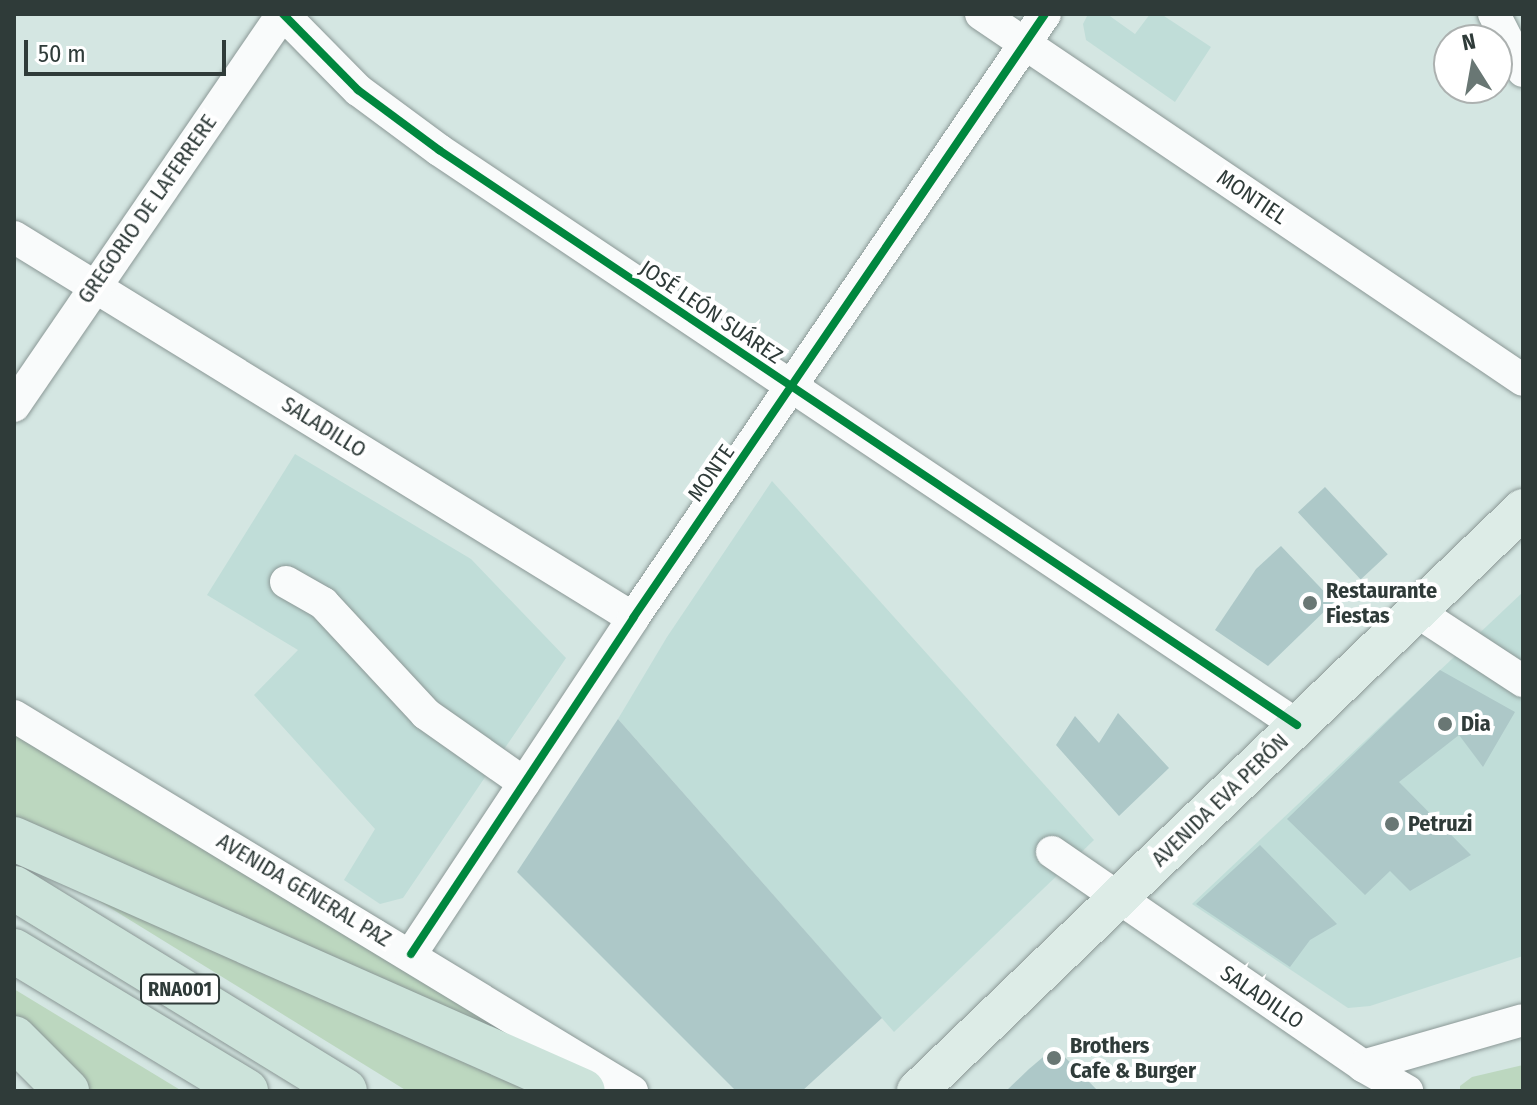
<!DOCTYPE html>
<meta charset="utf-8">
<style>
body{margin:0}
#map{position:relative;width:1537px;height:1105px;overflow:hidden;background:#d4e6e2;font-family:"Fira Sans Condensed",sans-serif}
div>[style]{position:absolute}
.built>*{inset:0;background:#c0ddd8}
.green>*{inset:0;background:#bcd7bf}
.building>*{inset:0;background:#adc8c8;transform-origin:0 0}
.roads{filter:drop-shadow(0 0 2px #8b9896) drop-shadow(0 0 2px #8b9896)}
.minor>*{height:32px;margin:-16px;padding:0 16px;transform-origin:16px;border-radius:16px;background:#f9fbfb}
.major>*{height:40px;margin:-20px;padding:0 20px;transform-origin:20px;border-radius:20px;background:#ddece7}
.highway>*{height:44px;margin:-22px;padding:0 22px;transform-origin:22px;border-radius:22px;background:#cce3da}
.cycleway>*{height:8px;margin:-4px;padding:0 4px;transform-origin:4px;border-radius:4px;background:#00873e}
.dots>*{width:22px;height:22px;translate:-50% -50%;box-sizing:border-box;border:4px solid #fff;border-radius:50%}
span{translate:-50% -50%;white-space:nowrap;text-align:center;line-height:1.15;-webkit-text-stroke:8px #fff;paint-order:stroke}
.shield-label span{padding:2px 6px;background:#fff;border:2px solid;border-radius:6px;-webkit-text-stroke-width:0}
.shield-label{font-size:20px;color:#2f3b39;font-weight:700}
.street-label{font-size:22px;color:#2f3b39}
.poi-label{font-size:22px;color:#2f3b39;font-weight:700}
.left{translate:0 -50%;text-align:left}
.frame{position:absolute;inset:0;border:16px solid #2f3b39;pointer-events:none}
.north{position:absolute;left:1433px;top:24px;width:80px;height:80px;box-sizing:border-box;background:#fff;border:2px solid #acb1b0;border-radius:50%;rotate:349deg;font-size:22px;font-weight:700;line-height:32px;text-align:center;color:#2f3b39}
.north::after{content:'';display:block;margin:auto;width:28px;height:36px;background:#697774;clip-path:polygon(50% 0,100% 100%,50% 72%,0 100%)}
.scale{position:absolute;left:24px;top:40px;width:202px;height:36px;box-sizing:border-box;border:4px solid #2f3b39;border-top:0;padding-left:10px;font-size:24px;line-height:28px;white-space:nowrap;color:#2f3b39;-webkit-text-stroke:6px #fff;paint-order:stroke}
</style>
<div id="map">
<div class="built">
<i style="clip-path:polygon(1088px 14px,1107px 14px,1135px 34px,1150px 14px,1161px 14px,1211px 47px,1175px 102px,1086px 40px,1083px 24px)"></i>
<i style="clip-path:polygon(295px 454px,471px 559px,566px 658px,403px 898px,380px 904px,344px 880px,375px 829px,254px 695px,298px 650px,207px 595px)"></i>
<i style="clip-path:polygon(772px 481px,1094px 840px,894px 1032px,618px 719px,667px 637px)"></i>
<i style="clip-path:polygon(1523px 592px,1523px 956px,1370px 1006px,1348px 1008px,1192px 904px)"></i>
</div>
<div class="green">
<i style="clip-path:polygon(14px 734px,533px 1046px,14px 820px)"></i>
<i style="clip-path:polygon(18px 851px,556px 1091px,407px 1091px)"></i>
<i style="clip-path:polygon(14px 989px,182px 1091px,82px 1091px,14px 1023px)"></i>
<i style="clip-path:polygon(1523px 1065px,1523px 1091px,1460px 1091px,1460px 1086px,1472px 1077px)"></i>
</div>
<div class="building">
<i style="left:1325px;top:487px;width:92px;height:37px;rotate:47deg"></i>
<i style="clip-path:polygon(1281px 546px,1334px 602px,1268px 666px,1215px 630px,1256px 569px)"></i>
<i style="clip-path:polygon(1440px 670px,1515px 712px,1483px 767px,1459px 735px,1399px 782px,1471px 855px,1410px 891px,1390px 871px,1365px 895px,1287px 819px)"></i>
<i style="clip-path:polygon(1118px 713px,1169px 768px,1119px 816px,1056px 745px,1075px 716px,1099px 743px)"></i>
<i style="clip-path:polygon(618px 719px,882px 1018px,802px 1091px,736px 1091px,517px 872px)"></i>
<i style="clip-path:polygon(1260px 845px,1337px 924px,1310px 940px,1290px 967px,1196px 904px)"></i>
<i style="clip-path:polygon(1055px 1047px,1098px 1091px,1006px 1091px,1029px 1069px)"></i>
</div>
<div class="roads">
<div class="minor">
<i style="left:283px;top:14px;width:107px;rotate:45.4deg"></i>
<i style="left:358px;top:90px;width:101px;rotate:36.5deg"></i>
<i style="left:439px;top:150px;width:1033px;rotate:33.83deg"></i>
<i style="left:981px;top:14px;width:654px;rotate:34.03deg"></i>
<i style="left:1494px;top:14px;width:64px;rotate:63deg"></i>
<i style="left:14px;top:237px;width:727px;rotate:31.61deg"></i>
<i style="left:14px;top:406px;width:475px;rotate:-55.6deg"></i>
<i style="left:286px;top:582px;width:43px;rotate:29.6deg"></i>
<i style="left:323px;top:603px;width:151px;rotate:47.1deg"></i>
<i style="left:426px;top:714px;width:120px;rotate:35.1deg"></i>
<i style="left:1416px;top:611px;width:128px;rotate:33.2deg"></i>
<i style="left:14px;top:716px;width:723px;rotate:31.25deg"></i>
<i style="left:1052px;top:852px;width:378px;rotate:34.5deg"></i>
<i style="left:1363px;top:1066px;width:51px;rotate:29.6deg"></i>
<i style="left:411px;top:954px;width:403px;rotate:-56.5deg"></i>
<i style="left:633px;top:618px;width:731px;rotate:-55.7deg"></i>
<i style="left:1363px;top:1066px;width:166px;rotate:-16deg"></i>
</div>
<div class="major">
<i style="left:917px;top:1091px;width:840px;rotate:-43.84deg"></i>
</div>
<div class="highway">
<i style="left:14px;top:839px;width:622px;rotate:23.89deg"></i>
<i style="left:14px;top:888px;width:388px;rotate:31.5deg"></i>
<i style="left:14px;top:951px;width:271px;rotate:31.1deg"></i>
<i style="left:14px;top:1038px;width:75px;rotate:45deg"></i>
</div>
</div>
<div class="cycleway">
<i style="left:283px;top:14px;width:107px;rotate:45.4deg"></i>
<i style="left:358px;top:90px;width:101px;rotate:36.5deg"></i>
<i style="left:439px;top:150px;width:1033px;rotate:33.83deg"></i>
<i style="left:411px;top:954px;width:403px;rotate:-56.5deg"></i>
<i style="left:633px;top:618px;width:731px;rotate:-55.7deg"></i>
</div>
<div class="dots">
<i style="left:1310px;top:603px;background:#697774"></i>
<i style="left:1445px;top:724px;background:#697774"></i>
<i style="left:1392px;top:824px;background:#697774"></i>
<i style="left:1054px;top:1058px;background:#697774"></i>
</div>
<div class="shield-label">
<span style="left:180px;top:989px">RNA001</span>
</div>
<div class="street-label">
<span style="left:1252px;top:197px;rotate:34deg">MONTIEL</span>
<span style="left:147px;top:209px;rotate:-55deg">GREGORIO DE LAFERRERE</span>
<span style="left:711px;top:312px;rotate:34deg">JOSÉ LEÓN SUÁREZ</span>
<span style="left:324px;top:427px;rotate:32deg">SALADILLO</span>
<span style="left:711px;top:473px;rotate:-55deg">MONTE</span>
<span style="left:1220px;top:800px;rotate:-44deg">AVENIDA EVA PERÓN</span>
<span style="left:304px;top:890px;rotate:31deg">AVENIDA GENERAL PAZ</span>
<span style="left:1262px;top:997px;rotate:34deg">SALADILLO</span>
</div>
<div class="poi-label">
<span class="left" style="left:1326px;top:603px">Restaurante<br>Fiestas</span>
<span class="left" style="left:1461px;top:724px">Dia</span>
<span class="left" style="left:1408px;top:824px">Petruzi</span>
<span class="left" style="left:1070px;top:1058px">Brothers<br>Cafe &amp; Burger</span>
</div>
<div class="frame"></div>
<div class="north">N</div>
<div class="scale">50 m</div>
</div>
